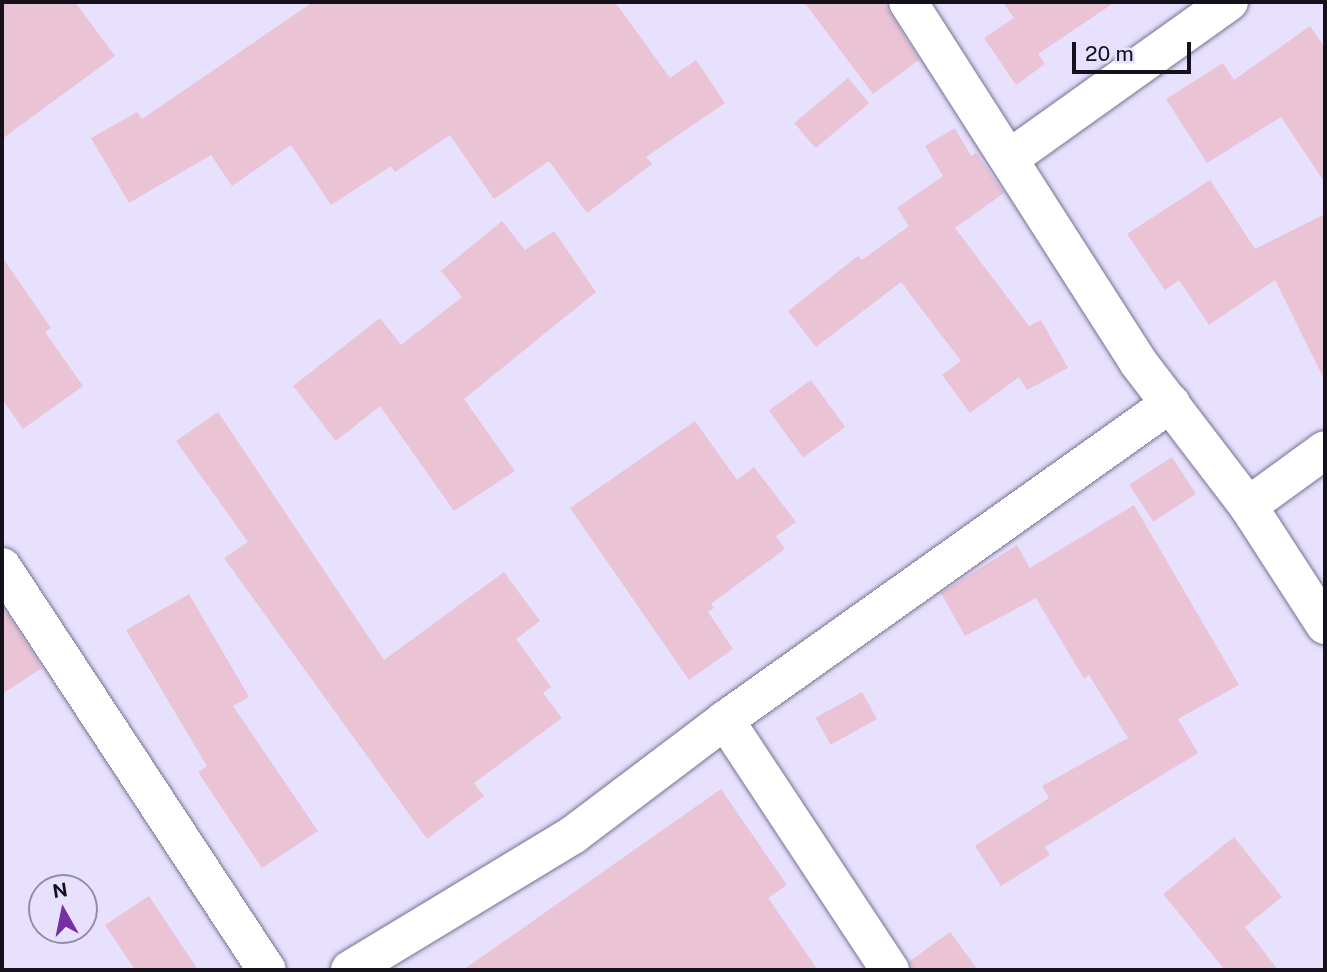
<!DOCTYPE html>
<style>
body{margin:0}
#map{position:relative;width:1327px;height:972px;overflow:hidden;background:#e7e1fe;font-family:"Public Sans",sans-serif}
div>[style]{position:absolute}
.building>*{inset:0;background:#eac3d5;transform-origin:0 0}
.roads{filter:drop-shadow(0 0 2px #787190) drop-shadow(0 0 2px #787190)}
.minor>*{height:38px;margin:-19px;padding:0 19px;transform-origin:19px;border-radius:19px;background:#fff}
span{translate:-50% -50%;white-space:nowrap;text-align:center;line-height:1.15;-webkit-text-stroke:5px #e7e1fe;paint-order:stroke}
.frame{position:absolute;inset:0;border:4px solid #14111d;pointer-events:none}
.north{position:absolute;left:28px;top:874px;width:70px;height:70px;box-sizing:border-box;background:#e7e1fe;border:2px solid #938ea4;border-radius:50%;rotate:351deg;font-size:19px;font-weight:700;line-height:28px;text-align:center;color:#14111d}
.north::after{content:'';display:block;margin:auto;width:24px;height:32px;background:#7630a4;clip-path:polygon(50% 0,100% 100%,50% 72%,0 100%)}
.scale{position:absolute;left:1072px;top:42px;width:119px;height:32px;box-sizing:border-box;border:4px solid #14111d;border-top:0;padding-left:9px;font-size:21px;line-height:24px;white-space:nowrap;color:#14111d;-webkit-text-stroke:5px #e7e1fe;paint-order:stroke}
</style>
<div id="map">
<div class="building">
<i style="clip-path:polygon(2px 2px,75px 2px,115px 56px,2px 139px)"></i>
<i style="clip-path:polygon(313px 2px,615px 2px,670px 78px,696px 60px,725px 103px,646px 157px,652px 164px,587px 213px,549px 161px,494px 199px,450px 135px,395px 172px,391px 166px,331px 205px,291px 145px,232px 186px,211px 155px,129px 203px,91px 138px,137px 112px,142px 119px)"></i>
<i style="clip-path:polygon(804px 2px,883px 2px,919px 60px,873px 94px)"></i>
<i style="clip-path:polygon(1003px 2px,1115px 2px,1038px 54px,1045px 64px,1016px 85px,984px 38px,1014px 18px)"></i>
<i style="clip-path:polygon(1310px 26px,1325px 48px,1325px 183px,1281px 117px,1207px 163px,1166px 99px,1223px 63px,1234px 80px)"></i>
<i style="left:848px;top:78px;width:33px;height:70px;rotate:50deg"></i>
<i style="clip-path:polygon(955px 128px,971px 156px,976px 153px,1004px 193px,955px 228px,1029px 326px,1041px 320px,1068px 368px,1027px 390px,1019px 377px,970px 413px,942px 375px,961px 361px,901px 282px,816px 347px,788px 311px,858px 256px,862px 260px,909px 226px,897px 208px,943px 176px,925px 146px)"></i>
<i style="clip-path:polygon(1210px 180px,1255px 249px,1325px 214px,1325px 381px,1275px 280px,1209px 325px,1179px 280px,1165px 290px,1127px 234px)"></i>
<i style="clip-path:polygon(502px 221px,525px 250px,554px 231px,596px 292px,464px 399px,515px 471px,454px 511px,380px 406px,336px 441px,293px 386px,380px 318px,401px 345px,462px 297px,441px 271px)"></i>
<i style="clip-path:polygon(2px 257px,51px 328px,45px 332px,83px 386px,23px 429px,2px 399px)"></i>
<i style="left:811px;top:380px;width:58px;height:52px;rotate:54deg"></i>
<i style="clip-path:polygon(218px 412px,384px 660px,504px 572px,540px 621px,516px 639px,551px 687px,543px 693px,562px 718px,474px 783px,484px 796px,427px 839px,224px 558px,248px 542px,176px 441px)"></i>
<i style="clip-path:polygon(695px 421px,737px 480px,754px 467px,796px 522px,776px 536px,785px 549px,711px 604px,714px 608px,708px 612px,733px 649px,689px 680px,570px 508px)"></i>
<i style="left:1172px;top:457px;width:44px;height:51px;rotate:57deg"></i>
<i style="clip-path:polygon(1134px 505px,1239px 685px,1178px 719px,1198px 753px,1045px 847px,1050px 855px,1001px 886px,975px 846px,1049px 798px,1042px 786px,1128px 738px,1089px 675px,1084px 679px,1036px 598px,965px 636px,941px 593px,1017px 545px,1030px 568px)"></i>
<i style="clip-path:polygon(189px 594px,249px 697px,233px 706px,318px 831px,262px 868px,198px 772px,207px 766px,126px 630px)"></i>
<i style="clip-path:polygon(2px 606px,42px 668px,2px 694px)"></i>
<i style="left:862px;top:692px;width:31px;height:53px;rotate:61deg"></i>
<i style="clip-path:polygon(721px 789px,787px 885px,768px 898px,818px 970px,463px 970px)"></i>
<i style="clip-path:polygon(1234px 837px,1282px 897px,1245px 927px,1278px 970px,1225px 970px,1163px 894px)"></i>
<i style="clip-path:polygon(149px 896px,198px 970px,135px 970px,105px 925px)"></i>
<i style="clip-path:polygon(950px 932px,978px 970px,912px 970px,910px 961px)"></i>
</div>
<div class="roads">
<div class="minor">
<i style="left:908px;top:2px;width:427px;rotate:57.4deg"></i>
<i style="left:1138px;top:362px;width:181px;rotate:52.6deg"></i>
<i style="left:1248px;top:506px;width:142px;rotate:57.1deg"></i>
<i style="left:1010px;top:158px;width:269px;rotate:-35.5deg"></i>
<i style="left:1248px;top:506px;width:95px;rotate:-36deg"></i>
<i style="left:2px;top:567px;width:482px;rotate:56.7deg"></i>
<i style="left:725px;top:720px;width:300px;rotate:56.6deg"></i>
<i style="left:350px;top:970px;width:261px;rotate:-31.2deg"></i>
<i style="left:573px;top:835px;width:191px;rotate:-37.1deg"></i>
<i style="left:725px;top:720px;width:547px;rotate:-35.4deg"></i>
</div>
</div>
<div class="frame"></div>
<div class="north">N</div>
<div class="scale">20 m</div>
</div>
